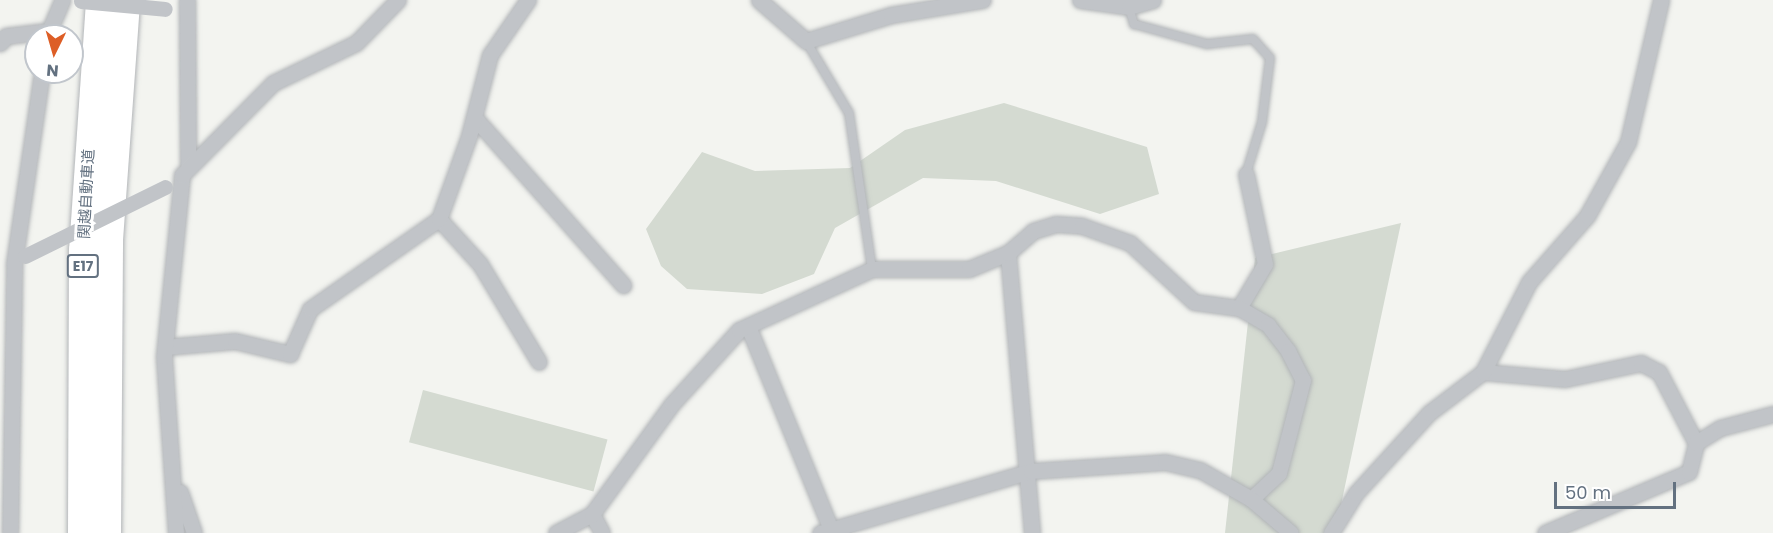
<!DOCTYPE html>
<meta charset="utf-8">
<style>
body{margin:0}
#map{position:relative;width:1773px;height:533px;overflow:hidden;background:#f3f4f0;font-family:Poppins,"Noto Sans JP",sans-serif}
div>[style]{position:absolute}
.green>*{inset:0;background:#d4dad1;transform-origin:0 0}
.roads{filter:drop-shadow(0 0 2px #b2b5b8) drop-shadow(0 0 2px #b2b5b8)}
.service>*{height:8px;margin:-4px;padding:0 4px;transform-origin:4px;border-radius:4px;background:#c1c4c8}
.minor>*{height:15px;margin:-7.5px;padding:0 7.5px;transform-origin:7.5px;border-radius:7.5px;background:#c1c4c8}
.motorway>*{height:28px;margin:-14px;padding:0 14px;transform-origin:14px;border-radius:14px;background:#fff}
.minor-bridge>*{height:15px;margin:-7.5px;padding:0 7.5px;transform-origin:7.5px;border-radius:7.5px;background:#c1c4c8}
span{translate:-50% -50%;white-space:nowrap;text-align:center;line-height:1.15;-webkit-text-stroke:6px #fff;paint-order:stroke}
.shield-label span{padding:2px 4px;background:#fff;border:2px solid;border-radius:4px;-webkit-text-stroke-width:0}
.shield-label{font-size:14px;color:#637180;font-weight:700}
.street-label{font-size:15px;color:#637180}
.north{position:absolute;left:24px;top:24px;width:60px;height:60px;box-sizing:border-box;background:#fff;border:2px solid #c1c6cc;border-radius:50%;rotate:185deg;font-size:16px;font-weight:700;line-height:24px;text-align:center;color:#637180}
.north::after{content:'';display:block;margin:auto;width:21px;height:27px;background:#dd5e26;clip-path:polygon(50% 0,100% 100%,50% 72%,0 100%)}
.scale{position:absolute;left:1554px;top:482px;width:122px;height:27px;box-sizing:border-box;border:3px solid #637180;border-top:0;padding-left:8px;font-size:18px;line-height:21px;white-space:nowrap;color:#637180;-webkit-text-stroke:4px #fff;paint-order:stroke}
</style>
<div id="map">
<div class="green">
<i style="clip-path:polygon(1004px 103px,1147px 147px,1159px 194px,1100px 214px,996px 181px,923px 178px,835px 228px,814px 274px,762px 294px,687px 289px,661px 266px,646px 229px,702px 152px,755px 171px,850px 168px,905px 130px)"></i>
<i style="clip-path:polygon(1401px 223px,1335px 533px,1225px 533px,1255px 258px)"></i>
<i style="left:423px;top:390px;width:191px;height:54px;rotate:15deg"></i>
</div>
<div class="roads">
<div class="service">
<i style="left:1129px;top:7px;width:18px;rotate:74deg"></i>
<i style="left:1134px;top:24px;width:76px;rotate:15.3deg"></i>
<i style="left:1207px;top:44px;width:46px;rotate:-6.2deg"></i>
<i style="left:1253px;top:39px;width:25px;rotate:48deg"></i>
<i style="left:1270px;top:58px;width:64px;rotate:97.1deg"></i>
<i style="left:1262px;top:122px;width:54px;rotate:107.1deg"></i>
<i style="left:806px;top:41px;width:84px;rotate:59.2deg"></i>
<i style="left:849px;top:113px;width:158px;rotate:81.6deg"></i>
</div>
<div class="minor">
<i style="left:187px;top:0;width:163px;rotate:89.6deg"></i>
<i style="left:759px;top:0;width:62px;rotate:41.1deg"></i>
<i style="left:806px;top:41px;width:89px;rotate:-17deg"></i>
<i style="left:891px;top:15px;width:93px;rotate:-9.3deg"></i>
<i style="left:1080px;top:0;width:49px;rotate:8.1deg"></i>
<i style="left:1129px;top:7px;width:25px;rotate:-16deg"></i>
<i style="left:47px;top:36px;width:39px;rotate:-67deg"></i>
<i style="left:0;top:43px;width:9px;rotate:-49deg"></i>
<i style="left:6px;top:36px;width:42px;rotate:-6.8deg"></i>
<i style="left:474px;top:117px;width:225px;rotate:48.4deg"></i>
<i style="left:439px;top:219px;width:61px;rotate:47.7deg"></i>
<i style="left:480px;top:264px;width:114px;rotate:59deg"></i>
<i style="left:1008px;top:253px;width:281px;rotate:85.1deg"></i>
<i style="left:1239px;top:308px;width:51px;rotate:-59.4deg"></i>
<i style="left:1265px;top:264px;width:92px;rotate:-101.9deg"></i>
<i style="left:748px;top:326px;width:219px;rotate:67.8deg"></i>
<i style="left:165px;top:347px;width:70px;rotate:-4.9deg"></i>
<i style="left:235px;top:341px;width:57px;rotate:13.3deg"></i>
<i style="left:290px;top:354px;width:49px;rotate:-66deg"></i>
<i style="left:310px;top:309px;width:157px;rotate:-34.9deg"></i>
<i style="left:439px;top:219px;width:88px;rotate:-70.1deg"></i>
<i style="left:469px;top:136px;width:84px;rotate:-75.5deg"></i>
<i style="left:490px;top:55px;width:67px;rotate:-55.4deg"></i>
<i style="left:1483px;top:372px;width:82px;rotate:4.9deg"></i>
<i style="left:1565px;top:379px;width:78px;rotate:-11.9deg"></i>
<i style="left:1641px;top:363px;width:20px;rotate:27deg"></i>
<i style="left:1659px;top:372px;width:80px;rotate:62.5deg"></i>
<i style="left:180px;top:492px;width:43px;rotate:71.1deg"></i>
<i style="left:592px;top:514px;width:21px;rotate:62deg"></i>
<i style="left:10px;top:533px;width:269px;rotate:-89.1deg"></i>
<i style="left:14px;top:264px;width:194px;rotate:-81.7deg"></i>
<i style="left:176px;top:533px;width:177px;rotate:-93.9deg"></i>
<i style="left:164px;top:356px;width:182px;rotate:-84.3deg"></i>
<i style="left:182px;top:175px;width:129px;rotate:-45.3deg"></i>
<i style="left:273px;top:83px;width:92px;rotate:-25.7deg"></i>
<i style="left:356px;top:43px;width:60px;rotate:-45.7deg"></i>
<i style="left:556px;top:533px;width:41px;rotate:-27.8deg"></i>
<i style="left:592px;top:514px;width:136px;rotate:-54deg"></i>
<i style="left:672px;top:404px;width:100px;rotate:-47.8deg"></i>
<i style="left:739px;top:330px;width:146px;rotate:-24.6deg"></i>
<i style="left:872px;top:269px;width:97px"></i>
<i style="left:969px;top:269px;width:42px;rotate:-22.3deg"></i>
<i style="left:1008px;top:253px;width:33px;rotate:-41deg"></i>
<i style="left:1033px;top:231px;width:24px;rotate:-17deg"></i>
<i style="left:1056px;top:224px;width:26px;rotate:4deg"></i>
<i style="left:1082px;top:226px;width:51px;rotate:19.5deg"></i>
<i style="left:1130px;top:243px;width:87px;rotate:42.7deg"></i>
<i style="left:1194px;top:302px;width:45px;rotate:7.6deg"></i>
<i style="left:1239px;top:308px;width:34px;rotate:30deg"></i>
<i style="left:1268px;top:325px;width:33px;rotate:52deg"></i>
<i style="left:1288px;top:351px;width:33px;rotate:63deg"></i>
<i style="left:1303px;top:380px;width:96px;rotate:104.5deg"></i>
<i style="left:1279px;top:473px;width:38px;rotate:137deg"></i>
<i style="left:820px;top:533px;width:220px;rotate:-16.4deg"></i>
<i style="left:1031px;top:471px;width:134px;rotate:-3.8deg"></i>
<i style="left:1165px;top:462px;width:36px;rotate:13deg"></i>
<i style="left:1200px;top:470px;width:59px;rotate:29.6deg"></i>
<i style="left:1251px;top:499px;width:52px;rotate:40.4deg"></i>
<i style="left:1331px;top:533px;width:47px;rotate:-58deg"></i>
<i style="left:1356px;top:493px;width:108px;rotate:-47.6deg"></i>
<i style="left:1429px;top:413px;width:68px;rotate:-37.2deg"></i>
<i style="left:1483px;top:372px;width:101px;rotate:-62.9deg"></i>
<i style="left:1529px;top:282px;width:88px;rotate:-48.7deg"></i>
<i style="left:1587px;top:216px;width:85px;rotate:-61deg"></i>
<i style="left:1628px;top:142px;width:146px;rotate:-76.9deg"></i>
<i style="left:1545px;top:533px;width:156px;rotate:-23deg"></i>
<i style="left:1689px;top:472px;width:30px;rotate:-76deg"></i>
<i style="left:1696px;top:443px;width:28px;rotate:-32deg"></i>
<i style="left:1720px;top:428px;width:55px;rotate:-14.8deg"></i>
</div>
<div class="motorway">
<i style="left:82px;top:533px;width:282px;rotate:-89.8deg"></i>
<i style="left:83px;top:251px;width:252px;rotate:-86.1deg"></i>
<i style="left:107px;top:533px;width:293px;rotate:-89.6deg"></i>
<i style="left:109px;top:240px;width:241px;rotate:-85.9deg"></i>
</div>
</div>
<div class="minor-bridge">
<i style="left:81px;top:1px;width:84px;rotate:5.4deg"></i>
<i style="left:25px;top:256px;width:156px;rotate:-26.2deg"></i>
</div>
<div class="shield-label">
<span style="left:83px;top:266px">E17</span>
</div>
<div class="street-label">
<span style="left:86px;top:194px;rotate:-87deg">関越自動車道</span>
</div>
<div class="north">N</div>
<div class="scale">50 m</div>
</div>
